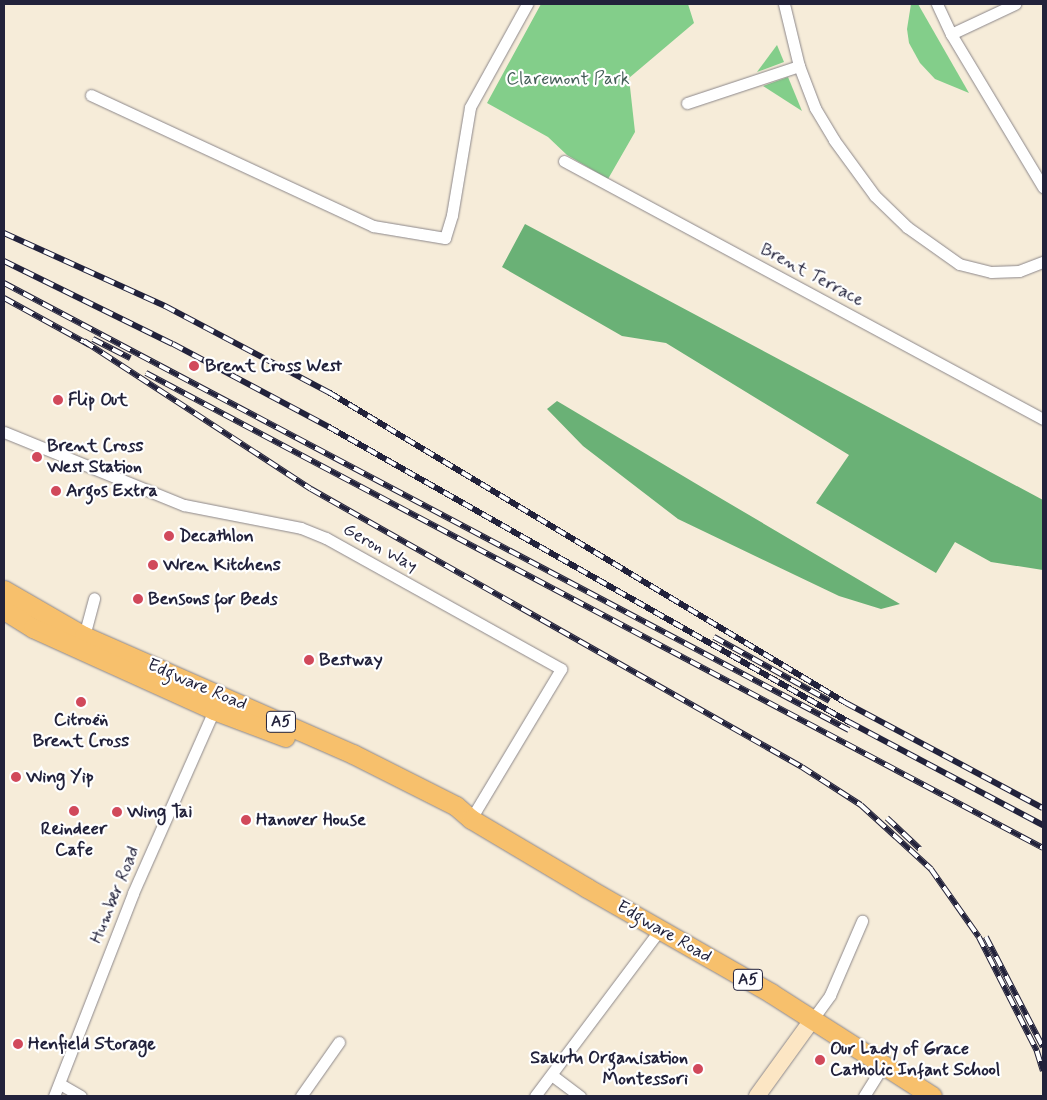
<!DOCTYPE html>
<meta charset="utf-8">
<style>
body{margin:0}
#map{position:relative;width:1047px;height:1100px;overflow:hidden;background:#f6ecd9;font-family:Mynerve,sans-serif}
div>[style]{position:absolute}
.green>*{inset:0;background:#83ce8a}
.forest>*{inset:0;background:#6ab176}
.roads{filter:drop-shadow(0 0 1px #8c878a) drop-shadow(0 0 1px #8c878a)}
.street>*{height:11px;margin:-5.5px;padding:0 5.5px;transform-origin:5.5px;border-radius:5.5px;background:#fff}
.secondary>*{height:16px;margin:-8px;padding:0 8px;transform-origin:8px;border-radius:8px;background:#fce6c4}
.primary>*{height:19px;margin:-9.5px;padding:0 9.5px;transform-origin:9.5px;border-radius:9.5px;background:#f7c06c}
.rail>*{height:5.5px;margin-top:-2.75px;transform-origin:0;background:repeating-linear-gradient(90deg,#fff 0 11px,#22223b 0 22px);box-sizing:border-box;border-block:1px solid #22223b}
.dots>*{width:14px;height:14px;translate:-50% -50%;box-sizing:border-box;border:2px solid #fff;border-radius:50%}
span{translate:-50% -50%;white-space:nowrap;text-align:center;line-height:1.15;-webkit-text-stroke:4.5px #fff;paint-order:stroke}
.shield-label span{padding:1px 4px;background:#fff;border:1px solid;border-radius:4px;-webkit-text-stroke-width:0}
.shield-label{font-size:16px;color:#22223b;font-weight:700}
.park-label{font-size:18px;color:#445e57}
.street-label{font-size:18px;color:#22223b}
.poi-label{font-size:18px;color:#22223b;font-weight:700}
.left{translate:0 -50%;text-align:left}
.right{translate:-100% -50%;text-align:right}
.frame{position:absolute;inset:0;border:5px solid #22223b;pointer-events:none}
</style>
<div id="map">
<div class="green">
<i style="clip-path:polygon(541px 4px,688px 4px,694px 23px,629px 78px,635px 132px,608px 179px,567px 155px,548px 137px,487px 103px)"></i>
<i style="clip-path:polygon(911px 4px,918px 4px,969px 93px,935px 79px,920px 63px,909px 43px,907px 29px)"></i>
<i style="clip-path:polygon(777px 45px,784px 62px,757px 72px)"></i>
<i style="clip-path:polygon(788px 77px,802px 111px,763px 86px)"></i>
</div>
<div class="forest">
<i style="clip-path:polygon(525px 224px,1043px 500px,1043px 570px,991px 562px,955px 542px,936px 573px,816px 503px,849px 455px,666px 343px,622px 336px,502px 267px)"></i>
<i style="clip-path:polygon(557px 401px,710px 492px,900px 604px,881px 609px,839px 596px,678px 519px,583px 446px,547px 409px)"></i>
</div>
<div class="roads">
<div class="street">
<i style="left:784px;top:4px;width:64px;rotate:76.4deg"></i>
<i style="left:799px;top:66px;width:45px;rotate:69.1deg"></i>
<i style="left:815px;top:108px;width:37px;rotate:59deg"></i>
<i style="left:834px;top:140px;width:69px;rotate:53.8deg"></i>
<i style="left:875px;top:196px;width:45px;rotate:44.1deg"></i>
<i style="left:907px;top:227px;width:64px;rotate:35.4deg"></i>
<i style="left:959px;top:264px;width:33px;rotate:14deg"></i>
<i style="left:991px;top:272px;width:28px;rotate:-2deg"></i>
<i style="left:1019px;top:271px;width:26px;rotate:-21deg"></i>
<i style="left:937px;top:4px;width:33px;rotate:65deg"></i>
<i style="left:951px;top:34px;width:179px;rotate:59deg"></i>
<i style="left:951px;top:34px;width:71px;rotate:-25.1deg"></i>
<i style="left:91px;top:95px;width:311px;rotate:24.9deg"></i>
<i style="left:373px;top:226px;width:73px;rotate:9.5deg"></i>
<i style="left:445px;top:238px;width:24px;rotate:-73deg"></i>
<i style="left:452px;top:215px;width:109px;rotate:-80.5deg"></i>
<i style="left:470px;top:107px;width:118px;rotate:-61deg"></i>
<i style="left:687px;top:103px;width:118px;rotate:-18.3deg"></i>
<i style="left:564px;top:161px;width:544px;rotate:28.31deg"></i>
<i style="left:4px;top:432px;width:194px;rotate:22.1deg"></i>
<i style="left:184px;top:505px;width:119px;rotate:11.1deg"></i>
<i style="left:301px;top:528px;width:27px;rotate:22deg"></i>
<i style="left:326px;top:538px;width:269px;rotate:29.1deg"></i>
<i style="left:561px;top:669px;width:175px;rotate:121deg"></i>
<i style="left:84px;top:636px;width:39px;rotate:-75deg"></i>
<i style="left:812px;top:1020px;width:31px;rotate:-54deg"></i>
<i style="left:830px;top:995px;width:81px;rotate:-66.6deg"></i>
<i style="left:553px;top:1076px;width:34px;rotate:37deg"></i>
<i style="left:60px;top:1084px;width:24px;rotate:30deg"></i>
<i style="left:54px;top:1096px;width:218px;rotate:-68.7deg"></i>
<i style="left:133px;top:893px;width:200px;rotate:-66.1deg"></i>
<i style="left:301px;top:1096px;width:66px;rotate:-54.9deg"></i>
<i style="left:535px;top:1096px;width:210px;rotate:-53.1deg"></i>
<i style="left:864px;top:1096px;width:36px;rotate:-58deg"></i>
</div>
<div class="secondary">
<i style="left:757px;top:1096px;width:94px;rotate:-54.1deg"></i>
</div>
<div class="primary">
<i style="left:4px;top:590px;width:92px;rotate:29.9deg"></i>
<i style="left:84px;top:636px;width:294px;rotate:23.7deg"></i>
<i style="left:353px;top:754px;width:115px;rotate:26.8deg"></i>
<i style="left:456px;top:806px;width:20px;rotate:41deg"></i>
<i style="left:471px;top:819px;width:135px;rotate:30.7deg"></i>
<i style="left:587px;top:888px;width:212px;rotate:29.7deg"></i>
<i style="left:771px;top:993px;width:191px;rotate:32.6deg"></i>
<i style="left:4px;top:610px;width:34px;rotate:32deg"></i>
<i style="left:33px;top:628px;width:199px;rotate:24.4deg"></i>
<i style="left:214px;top:710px;width:76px;rotate:20.8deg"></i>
</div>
</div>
<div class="rail">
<i style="left:4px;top:233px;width:177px;rotate:24.4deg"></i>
<i style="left:165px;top:306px;width:187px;rotate:27.8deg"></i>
<i style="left:330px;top:393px;width:602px;rotate:31deg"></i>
<i style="left:846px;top:703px;width:223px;rotate:28.1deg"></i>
<i style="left:4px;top:261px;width:188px;rotate:26.2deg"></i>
<i style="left:173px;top:344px;width:177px;rotate:28deg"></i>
<i style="left:329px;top:427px;width:598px;rotate:29.57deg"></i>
<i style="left:849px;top:722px;width:220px;rotate:28deg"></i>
<i style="left:4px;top:283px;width:956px;rotate:27.88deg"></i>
<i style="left:4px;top:298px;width:98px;rotate:28.7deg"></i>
<i style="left:93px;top:339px;width:42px;rotate:27.2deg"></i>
<i style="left:84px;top:341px;width:271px;rotate:33.1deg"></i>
<i style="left:311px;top:489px;width:564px;rotate:29.52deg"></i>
<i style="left:802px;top:767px;width:70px;rotate:32.8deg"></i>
<i style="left:861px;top:805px;width:95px;rotate:42.4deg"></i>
<i style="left:931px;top:869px;width:83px;rotate:54.8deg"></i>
<i style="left:979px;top:937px;width:128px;rotate:63deg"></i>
<i style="left:1037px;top:1051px;width:21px;rotate:73deg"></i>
<i style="left:146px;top:373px;width:1015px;rotate:27.9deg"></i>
<i style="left:714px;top:637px;width:132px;rotate:28.9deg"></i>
<i style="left:887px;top:818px;width:45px;rotate:43.2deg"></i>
<i style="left:986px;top:937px;width:124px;rotate:62.6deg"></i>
</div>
<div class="dots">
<i style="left:194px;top:366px;background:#d1495b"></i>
<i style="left:58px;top:400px;background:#d1495b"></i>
<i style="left:37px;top:457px;background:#d1495b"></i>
<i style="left:56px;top:491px;background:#d1495b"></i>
<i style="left:169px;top:536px;background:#d1495b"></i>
<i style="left:153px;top:565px;background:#d1495b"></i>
<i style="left:138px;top:599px;background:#d1495b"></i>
<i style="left:309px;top:660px;background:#d1495b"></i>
<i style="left:81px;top:702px;background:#d1495b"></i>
<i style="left:16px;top:777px;background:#d1495b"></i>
<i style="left:74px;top:811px;background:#d1495b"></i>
<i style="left:117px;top:812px;background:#d1495b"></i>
<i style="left:246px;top:820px;background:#d1495b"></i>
<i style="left:18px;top:1044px;background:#d1495b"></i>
<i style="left:820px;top:1060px;background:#d1495b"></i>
<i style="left:698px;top:1069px;background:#d1495b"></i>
</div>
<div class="shield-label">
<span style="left:281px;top:722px">A5</span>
<span style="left:748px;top:980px">A5</span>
</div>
<div class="park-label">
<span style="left:568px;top:79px">Claremont Park</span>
</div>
<div class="street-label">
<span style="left:812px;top:275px;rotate:28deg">Brent Terrace</span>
<span style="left:380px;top:548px;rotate:29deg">Geron Way</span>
<span style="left:197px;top:685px;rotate:23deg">Edgware Road</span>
<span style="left:115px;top:895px;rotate:-68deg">Humber Road</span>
<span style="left:664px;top:932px;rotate:30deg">Edgware Road</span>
</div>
<div class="poi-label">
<span class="left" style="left:205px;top:366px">Brent Cross West</span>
<span class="left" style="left:68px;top:400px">Flip Out</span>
<span class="left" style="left:47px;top:457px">Brent Cross<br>West Station</span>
<span class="left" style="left:66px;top:491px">Argos Extra</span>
<span class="left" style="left:179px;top:536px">Decathlon</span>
<span class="left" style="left:163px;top:565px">Wren Kitchens</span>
<span class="left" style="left:148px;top:599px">Bensons for Beds</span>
<span class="left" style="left:319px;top:660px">Bestway</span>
<span style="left:81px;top:731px">Citroën<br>Brent Cross</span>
<span class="left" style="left:26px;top:777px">Wing Yip</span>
<span class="left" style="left:127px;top:812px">Wing Tai</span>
<span class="left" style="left:256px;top:820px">Hanover House</span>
<span style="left:74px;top:840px">Reindeer<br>Cafe</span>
<span class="left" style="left:28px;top:1044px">Henfield Storage</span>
<span class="left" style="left:830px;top:1060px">Our Lady of Grace<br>Catholic Infant School</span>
<span class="right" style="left:688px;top:1069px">Sakutu Organisation<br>Montessori</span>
</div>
<div class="frame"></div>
</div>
